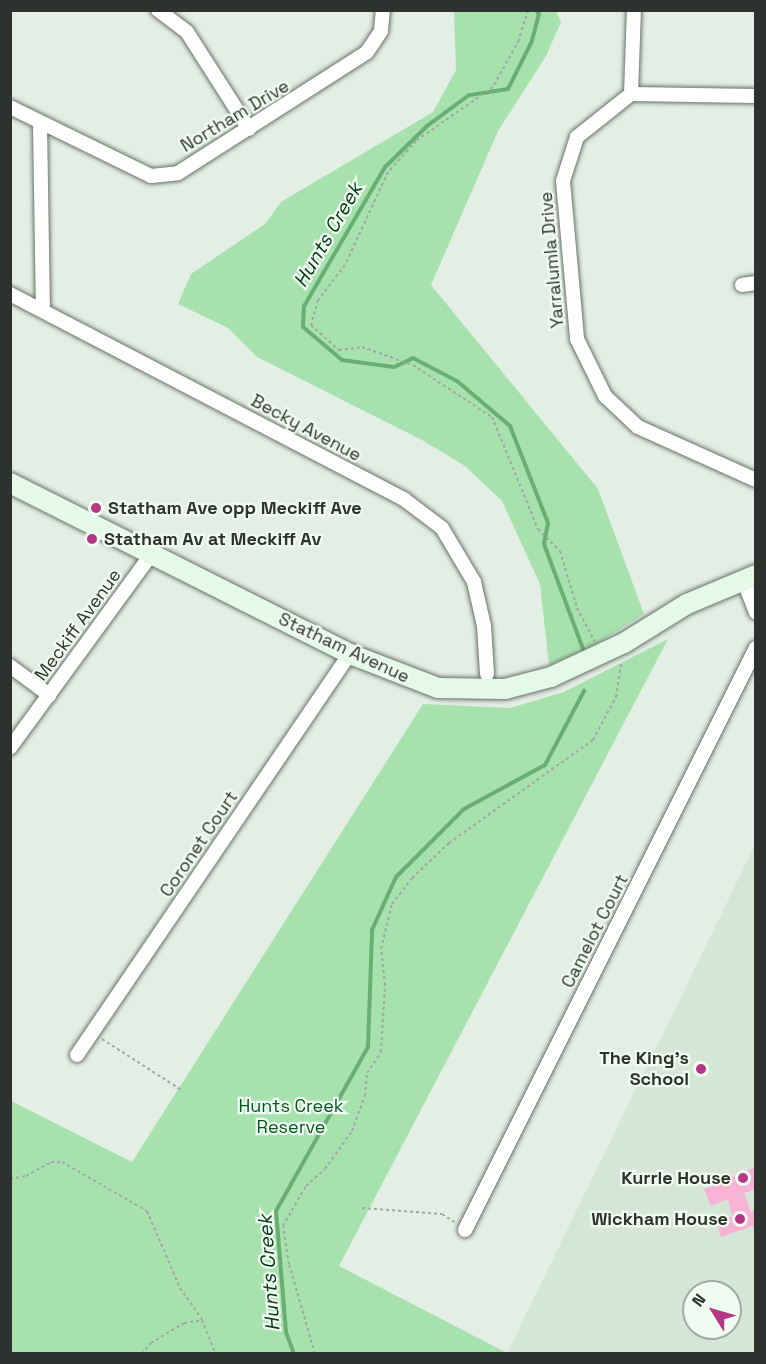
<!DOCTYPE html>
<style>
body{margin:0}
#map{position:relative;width:766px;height:1364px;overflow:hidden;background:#e3eee4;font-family:"Space Grotesk",sans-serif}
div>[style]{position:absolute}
.built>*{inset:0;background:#d5e6d6}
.green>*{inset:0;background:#a7e2ae}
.stream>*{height:4px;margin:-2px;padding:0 2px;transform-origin:2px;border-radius:2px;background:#69af74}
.building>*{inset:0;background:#f6b3d6}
.path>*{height:2px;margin-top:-1px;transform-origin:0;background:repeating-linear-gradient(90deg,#a0a8a0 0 3px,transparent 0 6px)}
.roads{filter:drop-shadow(0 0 2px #697269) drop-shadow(0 0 2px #697269)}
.street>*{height:14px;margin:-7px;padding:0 7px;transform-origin:7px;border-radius:7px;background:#fff}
.secondary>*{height:20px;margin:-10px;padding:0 10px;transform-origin:10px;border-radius:10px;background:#e4f9e7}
.dots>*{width:16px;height:16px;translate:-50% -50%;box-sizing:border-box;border:3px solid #f0fbf1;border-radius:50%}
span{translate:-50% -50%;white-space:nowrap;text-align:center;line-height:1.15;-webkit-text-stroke:4.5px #f0fbf1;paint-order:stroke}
.street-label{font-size:18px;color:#2e322e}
.poi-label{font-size:18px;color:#2e322e;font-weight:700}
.left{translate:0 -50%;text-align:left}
.right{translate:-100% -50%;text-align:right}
.park-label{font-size:18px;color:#04561f}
.water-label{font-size:20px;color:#033913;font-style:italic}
.frame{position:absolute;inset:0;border:12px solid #2e322e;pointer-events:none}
.north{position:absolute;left:682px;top:1280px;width:60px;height:60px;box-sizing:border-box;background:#f0fbf1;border:2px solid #a2aba3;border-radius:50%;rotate:307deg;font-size:16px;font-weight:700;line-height:24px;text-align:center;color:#2e322e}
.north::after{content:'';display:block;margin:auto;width:21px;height:27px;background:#b53785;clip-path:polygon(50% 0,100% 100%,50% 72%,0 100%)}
</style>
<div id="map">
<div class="built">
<i style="clip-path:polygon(evenodd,755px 845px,755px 1353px,507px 1354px,508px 1351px,755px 845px,694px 1292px,730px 1292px,730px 1328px,694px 1328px,694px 1292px)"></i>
</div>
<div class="green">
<i style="clip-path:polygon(454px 11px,556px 11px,561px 22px,546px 56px,498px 131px,431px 285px,598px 489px,644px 614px,593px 646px,549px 665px,540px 584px,502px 501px,465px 466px,422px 440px,257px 357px,228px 328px,178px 304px,191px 274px,265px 224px,281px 202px,433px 112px,456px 70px)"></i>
<i style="clip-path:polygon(668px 639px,339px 1266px,507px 1353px,11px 1353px,11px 1101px,132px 1162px,423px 704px,510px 708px,564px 692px)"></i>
</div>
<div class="stream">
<i style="left:536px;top:10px;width:5px;rotate:53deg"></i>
<i style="left:539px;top:14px;width:30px;rotate:105deg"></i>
<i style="left:531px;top:43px;width:51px;rotate:116.6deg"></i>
<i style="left:508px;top:89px;width:39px;rotate:171deg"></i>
<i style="left:469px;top:95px;width:52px;rotate:143.6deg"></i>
<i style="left:427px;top:126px;width:59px;rotate:135.7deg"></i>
<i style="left:385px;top:167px;width:161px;rotate:120.2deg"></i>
<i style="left:304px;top:306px;width:21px;rotate:93deg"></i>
<i style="left:303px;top:327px;width:51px;rotate:40.2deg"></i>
<i style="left:342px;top:360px;width:52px;rotate:7.7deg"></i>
<i style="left:394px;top:367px;width:21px;rotate:-25deg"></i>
<i style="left:413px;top:358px;width:50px;rotate:27.6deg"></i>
<i style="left:457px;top:381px;width:70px;rotate:40.3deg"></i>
<i style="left:510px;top:426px;width:104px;rotate:68.6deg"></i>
<i style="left:548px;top:523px;width:21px;rotate:101deg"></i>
<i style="left:544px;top:544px;width:112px;rotate:69.6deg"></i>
<i style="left:294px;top:1354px;width:23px;rotate:-110deg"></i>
<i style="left:286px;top:1332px;width:121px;rotate:-94.7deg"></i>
<i style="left:276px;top:1211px;width:188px;rotate:-60.7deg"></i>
<i style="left:368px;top:1047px;width:117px;rotate:-88deg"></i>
<i style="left:372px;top:930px;width:58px;rotate:-65.6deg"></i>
<i style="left:396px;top:877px;width:96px;rotate:-45deg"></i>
<i style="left:464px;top:809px;width:92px;rotate:-28.5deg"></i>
<i style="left:545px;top:765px;width:84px;rotate:-62.2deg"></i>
</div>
<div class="building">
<i style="clip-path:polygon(756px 1167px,756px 1189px,744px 1193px,751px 1212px,756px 1209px,756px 1225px,721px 1237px,717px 1222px,732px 1216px,728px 1199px,711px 1206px,704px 1189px)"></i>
</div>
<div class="path">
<i style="left:528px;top:10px;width:31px;rotate:107deg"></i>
<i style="left:519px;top:40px;width:54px;rotate:119deg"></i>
<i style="left:493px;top:87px;width:94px;rotate:145deg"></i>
<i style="left:416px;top:141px;width:42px;rotate:132.1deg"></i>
<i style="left:388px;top:172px;width:102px;rotate:114.8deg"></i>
<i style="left:345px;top:265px;width:44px;rotate:127.6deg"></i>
<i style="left:318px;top:300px;width:26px;rotate:106deg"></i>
<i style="left:311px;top:325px;width:38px;rotate:42deg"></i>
<i style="left:339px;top:350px;width:23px;rotate:-7deg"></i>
<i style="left:362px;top:347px;width:54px;rotate:19.4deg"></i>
<i style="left:413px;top:365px;width:95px;rotate:33.4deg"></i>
<i style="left:492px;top:417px;width:121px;rotate:67.7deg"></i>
<i style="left:538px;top:529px;width:31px;rotate:45deg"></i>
<i style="left:560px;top:551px;width:59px;rotate:73.4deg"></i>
<i style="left:577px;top:608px;width:38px;rotate:62deg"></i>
<i style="left:102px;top:1039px;width:96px;rotate:32.7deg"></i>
<i style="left:10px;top:1179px;width:16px;rotate:-11deg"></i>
<i style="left:26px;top:1176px;width:29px;rotate:-29deg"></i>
<i style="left:51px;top:1162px;width:11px"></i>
<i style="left:62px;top:1162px;width:98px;rotate:30deg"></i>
<i style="left:147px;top:1211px;width:84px;rotate:66.8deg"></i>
<i style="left:180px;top:1288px;width:39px;rotate:55deg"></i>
<i style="left:362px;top:1208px;width:80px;rotate:4.3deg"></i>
<i style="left:442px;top:1214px;width:17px;rotate:33deg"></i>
<i style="left:142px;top:1354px;width:14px;rotate:-51deg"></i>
<i style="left:151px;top:1343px;width:39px;rotate:-31deg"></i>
<i style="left:184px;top:1323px;width:18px;rotate:-9deg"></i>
<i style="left:202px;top:1320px;width:37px;rotate:68deg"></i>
<i style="left:315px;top:1354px;width:94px;rotate:-106.1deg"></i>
<i style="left:289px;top:1264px;width:38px;rotate:-99deg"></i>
<i style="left:283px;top:1226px;width:46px;rotate:-60.1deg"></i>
<i style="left:306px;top:1186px;width:25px;rotate:-42deg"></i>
<i style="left:325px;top:1169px;width:47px;rotate:-54.6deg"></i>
<i style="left:352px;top:1131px;width:37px;rotate:-70deg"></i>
<i style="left:365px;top:1096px;width:23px;rotate:-85deg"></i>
<i style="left:367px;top:1073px;width:25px;rotate:-56deg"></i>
<i style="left:381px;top:1052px;width:67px;rotate:-86.6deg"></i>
<i style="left:385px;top:985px;width:36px;rotate:-96deg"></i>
<i style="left:381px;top:949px;width:46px;rotate:-76.3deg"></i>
<i style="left:392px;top:904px;width:33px;rotate:-52deg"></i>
<i style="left:412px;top:878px;width:51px;rotate:-43.4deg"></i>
<i style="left:449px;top:843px;width:177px;rotate:-35.6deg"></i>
<i style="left:593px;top:740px;width:49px;rotate:-61.9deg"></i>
<i style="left:616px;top:697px;width:36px;rotate:-81deg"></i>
</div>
<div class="roads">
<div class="street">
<i style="left:158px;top:10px;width:36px;rotate:37deg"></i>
<i style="left:187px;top:32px;width:115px;rotate:57.4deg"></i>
<i style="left:631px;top:94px;width:84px;rotate:-88deg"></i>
<i style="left:756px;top:96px;width:125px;rotate:-179.1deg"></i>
<i style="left:631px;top:94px;width:69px;rotate:141.5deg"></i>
<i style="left:577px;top:137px;width:46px;rotate:107.7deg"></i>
<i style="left:563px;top:181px;width:159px;rotate:84.9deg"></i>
<i style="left:577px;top:339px;width:64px;rotate:63.8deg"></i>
<i style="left:605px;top:396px;width:45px;rotate:43.2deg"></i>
<i style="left:638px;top:427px;width:129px;rotate:24.2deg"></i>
<i style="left:10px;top:107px;width:157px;rotate:26.1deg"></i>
<i style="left:151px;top:176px;width:27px;rotate:-6deg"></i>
<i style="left:178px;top:173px;width:224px;rotate:-32.6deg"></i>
<i style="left:367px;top:52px;width:25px;rotate:-56deg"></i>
<i style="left:381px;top:31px;width:21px;rotate:-85deg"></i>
<i style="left:40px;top:123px;width:187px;rotate:89.1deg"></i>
<i style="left:742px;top:285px;width:14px;rotate:-8deg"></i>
<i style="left:10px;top:294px;width:445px;rotate:27.5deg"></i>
<i style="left:405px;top:500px;width:46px;rotate:37.1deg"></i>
<i style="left:442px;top:528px;width:63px;rotate:59.3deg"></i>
<i style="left:474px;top:582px;width:45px;rotate:77.2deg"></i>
<i style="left:484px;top:626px;width:48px;rotate:86.4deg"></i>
<i style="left:743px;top:579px;width:36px;rotate:69deg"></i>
<i style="left:10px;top:666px;width:49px;rotate:36.6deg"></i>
<i style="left:10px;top:748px;width:241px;rotate:-53.9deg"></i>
<i style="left:77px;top:1055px;width:485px;rotate:-55.8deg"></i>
<i style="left:465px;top:1230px;width:651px;rotate:-63.43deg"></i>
</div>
<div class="secondary">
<i style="left:10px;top:483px;width:381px;rotate:26.7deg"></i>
<i style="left:350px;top:654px;width:94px;rotate:21.1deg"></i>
<i style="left:438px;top:688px;width:67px;rotate:0.9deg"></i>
<i style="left:505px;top:689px;width:48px;rotate:-14.6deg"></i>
<i style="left:551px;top:677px;width:81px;rotate:-25deg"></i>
<i style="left:624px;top:643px;width:74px;rotate:-31.8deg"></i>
<i style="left:687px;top:604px;width:75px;rotate:-22.8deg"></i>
</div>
</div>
<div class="dots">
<i style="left:96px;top:508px;background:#b53785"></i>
<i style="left:92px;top:539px;background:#b53785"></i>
<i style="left:701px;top:1069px;background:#b53785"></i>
<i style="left:743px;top:1178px;background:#b53785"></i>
<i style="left:740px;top:1219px;background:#b53785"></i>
</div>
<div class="street-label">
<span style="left:235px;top:116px;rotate:-31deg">Northam Drive</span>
<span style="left:552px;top:260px;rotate:-95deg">Yarralumla Drive</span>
<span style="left:306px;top:428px;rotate:28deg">Becky Avenue</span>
<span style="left:78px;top:625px;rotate:-54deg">Meckiff Avenue</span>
<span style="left:344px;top:648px;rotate:25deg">Statham Avenue</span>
<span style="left:199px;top:844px;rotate:-56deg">Coronet Court</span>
<span style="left:595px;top:931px;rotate:-63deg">Camelot Court</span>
</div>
<div class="poi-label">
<span class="left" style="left:108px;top:508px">Statham Ave opp Meckiff Ave</span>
<span class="left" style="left:104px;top:539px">Statham Av at Meckiff Av</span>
<span class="right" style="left:689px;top:1069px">The King's<br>School</span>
<span class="right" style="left:731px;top:1178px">Kurrle House</span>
<span class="right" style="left:728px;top:1219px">Wickham House</span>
</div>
<div class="park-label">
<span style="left:291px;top:1117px">Hunts Creek<br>Reserve</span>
</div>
<div class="water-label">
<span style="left:328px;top:235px;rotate:-60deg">Hunts Creek</span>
<span style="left:269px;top:1273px;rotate:-94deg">Hunts Creek</span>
</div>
<div class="frame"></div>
<div class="north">N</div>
</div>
